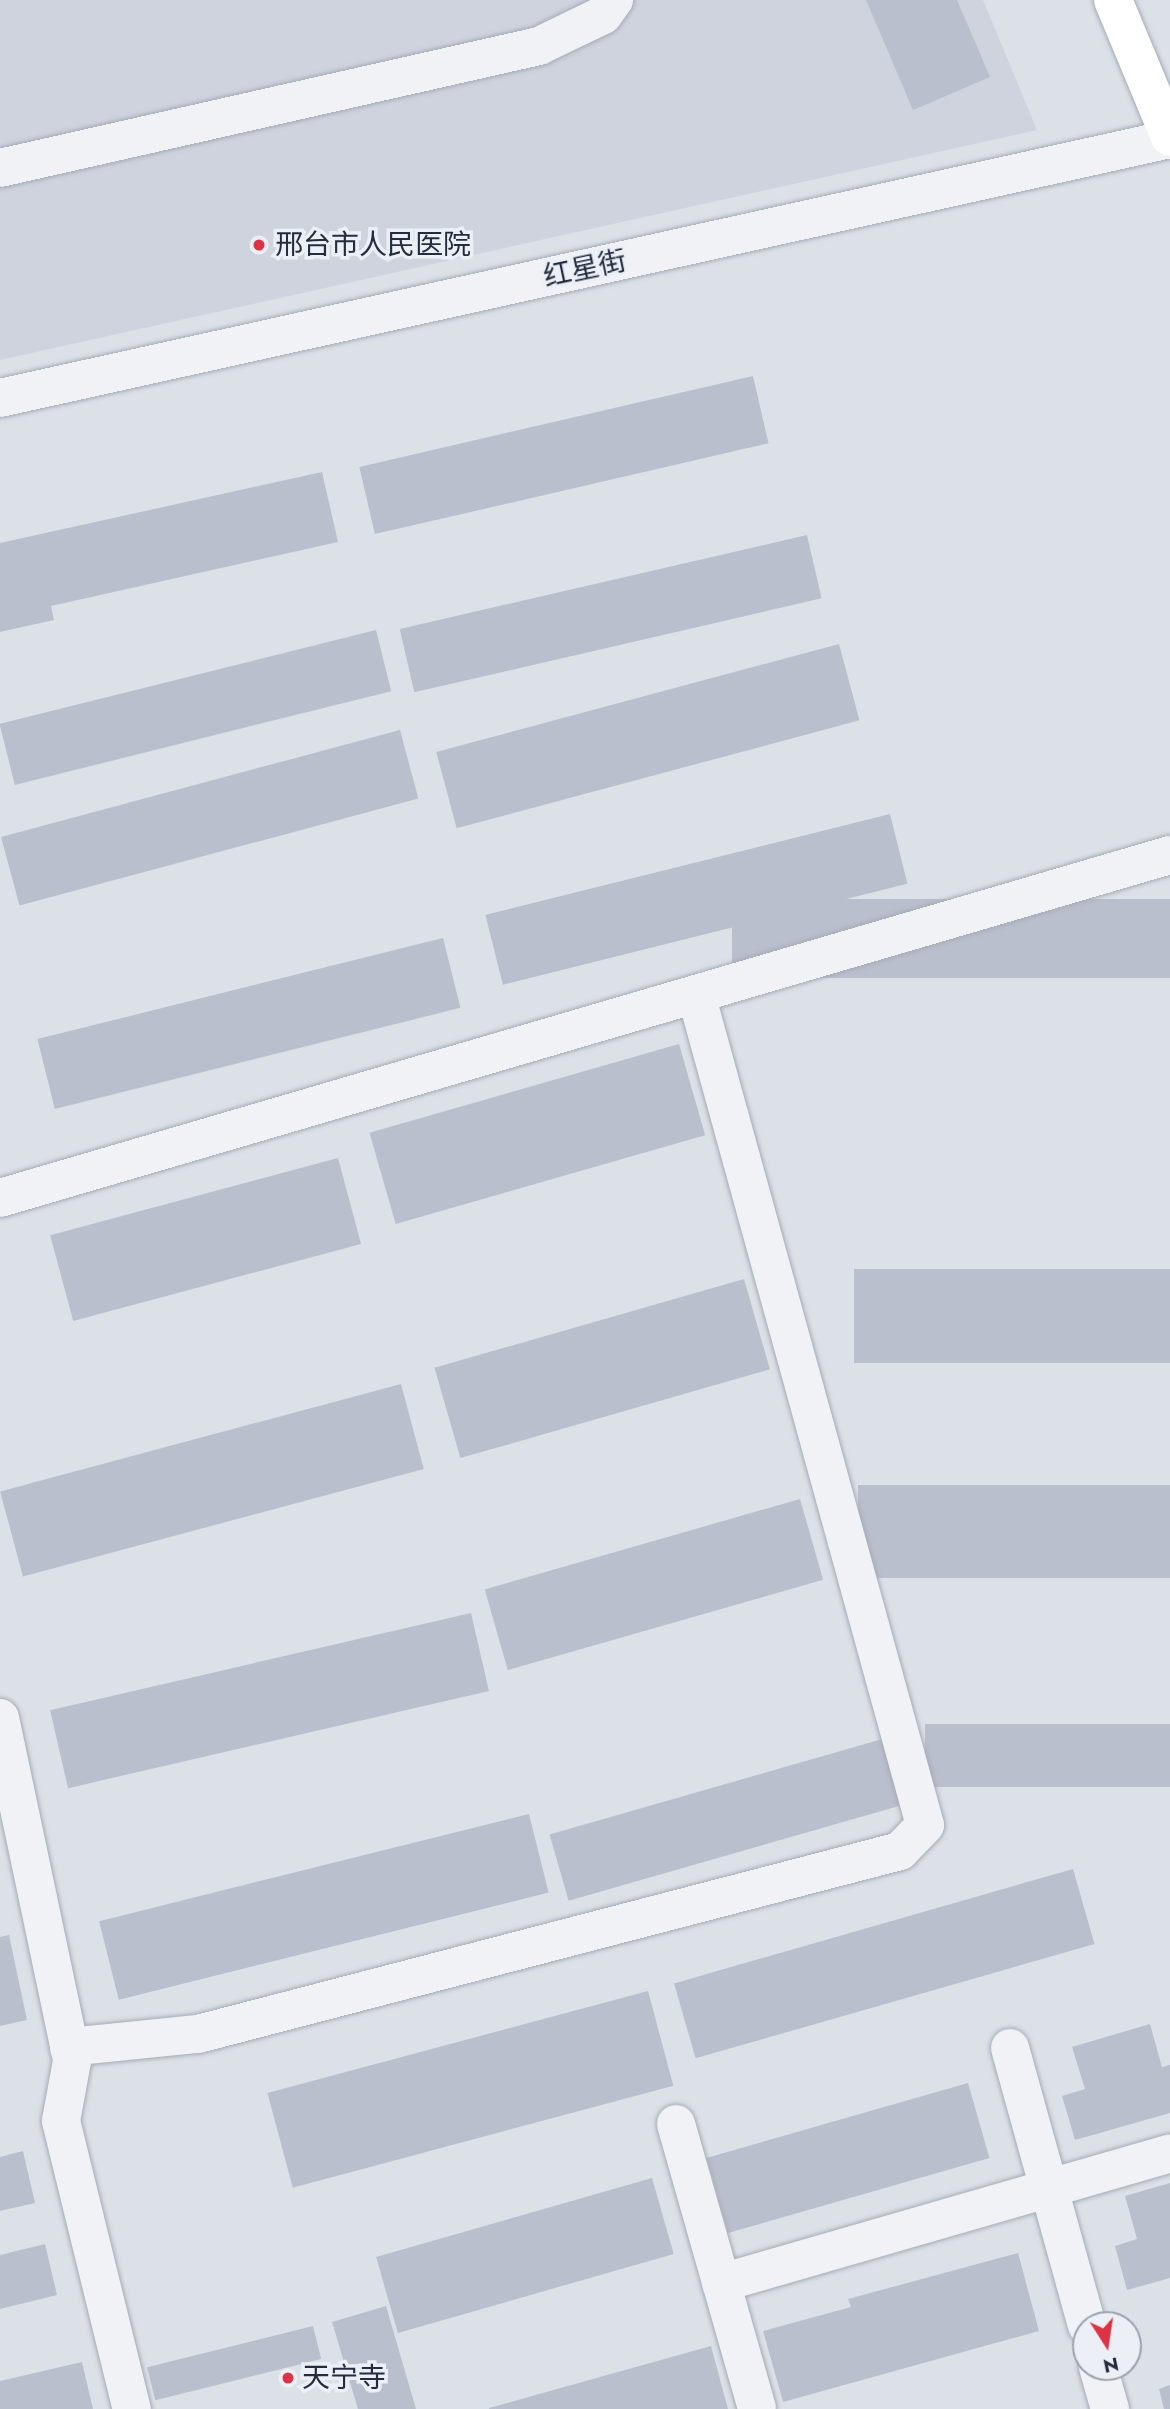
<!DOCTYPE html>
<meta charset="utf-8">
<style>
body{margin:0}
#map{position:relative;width:1170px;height:2409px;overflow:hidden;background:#dce1e8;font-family:Jost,"Noto Sans SC",sans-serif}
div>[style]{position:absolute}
.built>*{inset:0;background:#ced3de}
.building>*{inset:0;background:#b9bfcc;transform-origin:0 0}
.roads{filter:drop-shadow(0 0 2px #a5abb6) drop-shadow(0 0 2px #a5abb6)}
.minor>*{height:38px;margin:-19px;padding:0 19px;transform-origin:19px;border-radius:19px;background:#f0f2f6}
.major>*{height:38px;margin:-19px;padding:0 19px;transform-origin:19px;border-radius:19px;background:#fff}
.dots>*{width:19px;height:19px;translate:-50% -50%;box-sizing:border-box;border:4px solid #ecf0f6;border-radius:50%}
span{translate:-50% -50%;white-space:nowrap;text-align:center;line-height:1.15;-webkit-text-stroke:7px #ecf0f6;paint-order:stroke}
.poi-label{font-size:28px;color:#242d40}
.left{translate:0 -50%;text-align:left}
.street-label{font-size:28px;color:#242d40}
.north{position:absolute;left:1072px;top:2311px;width:70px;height:70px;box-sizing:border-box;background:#ecf0f6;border:2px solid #9ca2ad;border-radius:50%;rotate:168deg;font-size:19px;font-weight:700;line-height:28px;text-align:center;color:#242d40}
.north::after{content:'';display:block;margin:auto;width:24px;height:32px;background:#dc3345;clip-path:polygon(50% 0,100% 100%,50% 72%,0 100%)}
</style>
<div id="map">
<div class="built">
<i style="clip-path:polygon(0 0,983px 0,1037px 130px,0 360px)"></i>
</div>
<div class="building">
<i style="clip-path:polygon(866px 0,957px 0,990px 77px,913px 110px)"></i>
<i style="left:753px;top:376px;width:69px;height:404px;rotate:77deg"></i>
<i style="clip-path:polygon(322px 472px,338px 542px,51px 606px,54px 620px,0 632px,0 543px)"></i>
<i style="left:807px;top:535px;width:65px;height:418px;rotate:77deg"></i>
<i style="left:376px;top:630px;width:63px;height:388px;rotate:76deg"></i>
<i style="left:839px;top:644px;width:79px;height:417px;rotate:75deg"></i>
<i style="left:400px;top:730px;width:71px;height:413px;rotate:75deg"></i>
<i style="left:890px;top:814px;width:72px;height:417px;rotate:76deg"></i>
<i style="left:1170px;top:899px;width:79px;height:438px;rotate:90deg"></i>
<i style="left:443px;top:938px;width:72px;height:418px;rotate:76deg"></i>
<i style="left:679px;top:1044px;width:95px;height:322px;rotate:74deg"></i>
<i style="left:338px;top:1158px;width:89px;height:298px;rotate:75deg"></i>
<i style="left:1170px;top:1269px;width:94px;height:316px;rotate:90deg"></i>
<i style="left:744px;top:1279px;width:94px;height:322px;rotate:74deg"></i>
<i style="left:401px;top:1384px;width:88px;height:415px;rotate:75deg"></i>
<i style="left:1170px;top:1485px;width:93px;height:312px;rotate:90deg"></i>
<i style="left:800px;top:1499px;width:84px;height:328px;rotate:74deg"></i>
<i style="left:471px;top:1613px;width:80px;height:432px;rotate:77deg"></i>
<i style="left:1170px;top:1724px;width:63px;height:245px;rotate:90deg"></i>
<i style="left:886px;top:1738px;width:69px;height:350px;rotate:74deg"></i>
<i style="left:529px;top:1814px;width:81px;height:443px;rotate:76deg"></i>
<i style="left:1073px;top:1869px;width:78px;height:415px;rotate:74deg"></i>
<i style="clip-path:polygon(9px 1935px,27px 2020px,0 2026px,0 1937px)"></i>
<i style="left:648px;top:1991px;width:98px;height:394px;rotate:75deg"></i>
<i style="clip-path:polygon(1150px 2024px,1162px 2067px,1170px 2065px,1170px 2113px,1075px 2140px,1062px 2096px,1085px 2089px,1072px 2047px)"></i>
<i style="left:968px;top:2083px;width:78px;height:272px;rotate:74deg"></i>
<i style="clip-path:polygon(23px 2151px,35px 2203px,0 2211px,0 2157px)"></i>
<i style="left:652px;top:2178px;width:79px;height:287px;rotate:74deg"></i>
<i style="clip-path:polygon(1170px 2183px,1170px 2278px,1127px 2290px,1115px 2246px,1137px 2239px,1125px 2196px)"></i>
<i style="clip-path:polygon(45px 2244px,57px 2295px,0 2309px,0 2255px)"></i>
<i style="clip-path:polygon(1018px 2253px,1039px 2331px,783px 2402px,763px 2331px,851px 2307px,848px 2299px)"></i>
<i style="clip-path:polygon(386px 2306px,416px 2409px,358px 2409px,332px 2322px)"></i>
<i style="left:313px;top:2326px;width:34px;height:171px;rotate:76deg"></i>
<i style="clip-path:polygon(711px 2346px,728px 2409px,489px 2409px,489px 2408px)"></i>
<i style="clip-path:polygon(82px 2362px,93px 2409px,0 2409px,0 2381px)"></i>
<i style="clip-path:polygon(1170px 2385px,1170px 2409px,1164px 2409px,1159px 2389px)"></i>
</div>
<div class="roads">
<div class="minor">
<i style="left:0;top:168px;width:553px;rotate:-12.75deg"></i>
<i style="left:539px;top:46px;width:71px;rotate:-25.8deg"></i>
<i style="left:603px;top:15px;width:19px;rotate:-54deg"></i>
<i style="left:0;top:398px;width:1198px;rotate:-12.48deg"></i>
<i style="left:0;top:1198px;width:1219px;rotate:-16.34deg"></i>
<i style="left:0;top:1718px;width:350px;rotate:78.1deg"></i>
<i style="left:72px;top:2061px;width:61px;rotate:100.4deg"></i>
<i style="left:61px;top:2121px;width:297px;rotate:76.2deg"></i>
<i style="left:69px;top:2047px;width:130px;rotate:-5.8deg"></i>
<i style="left:198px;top:2034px;width:725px;rotate:-14.61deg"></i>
<i style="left:900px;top:1851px;width:36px;rotate:-46deg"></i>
<i style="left:925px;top:1825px;width:862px;rotate:-105.41deg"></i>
<i style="left:1010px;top:2048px;width:288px;rotate:74.5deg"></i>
<i style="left:676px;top:2124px;width:295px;rotate:74.1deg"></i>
<i style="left:721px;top:2283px;width:467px;rotate:-16.1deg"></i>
<i style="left:1098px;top:2367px;width:44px;rotate:74.1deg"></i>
</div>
<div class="major">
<i style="left:1113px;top:0;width:148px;rotate:67.4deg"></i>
</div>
</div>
<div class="dots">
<i style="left:259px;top:245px;background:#dc3345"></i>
<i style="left:288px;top:2378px;background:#dc3345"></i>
</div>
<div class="poi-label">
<span class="left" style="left:275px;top:245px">邢台市人民医院</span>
<span class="left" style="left:302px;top:2378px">天宁寺</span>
</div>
<div class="street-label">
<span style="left:585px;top:269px;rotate:-12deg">红星街</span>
</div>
<div class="north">N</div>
</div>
